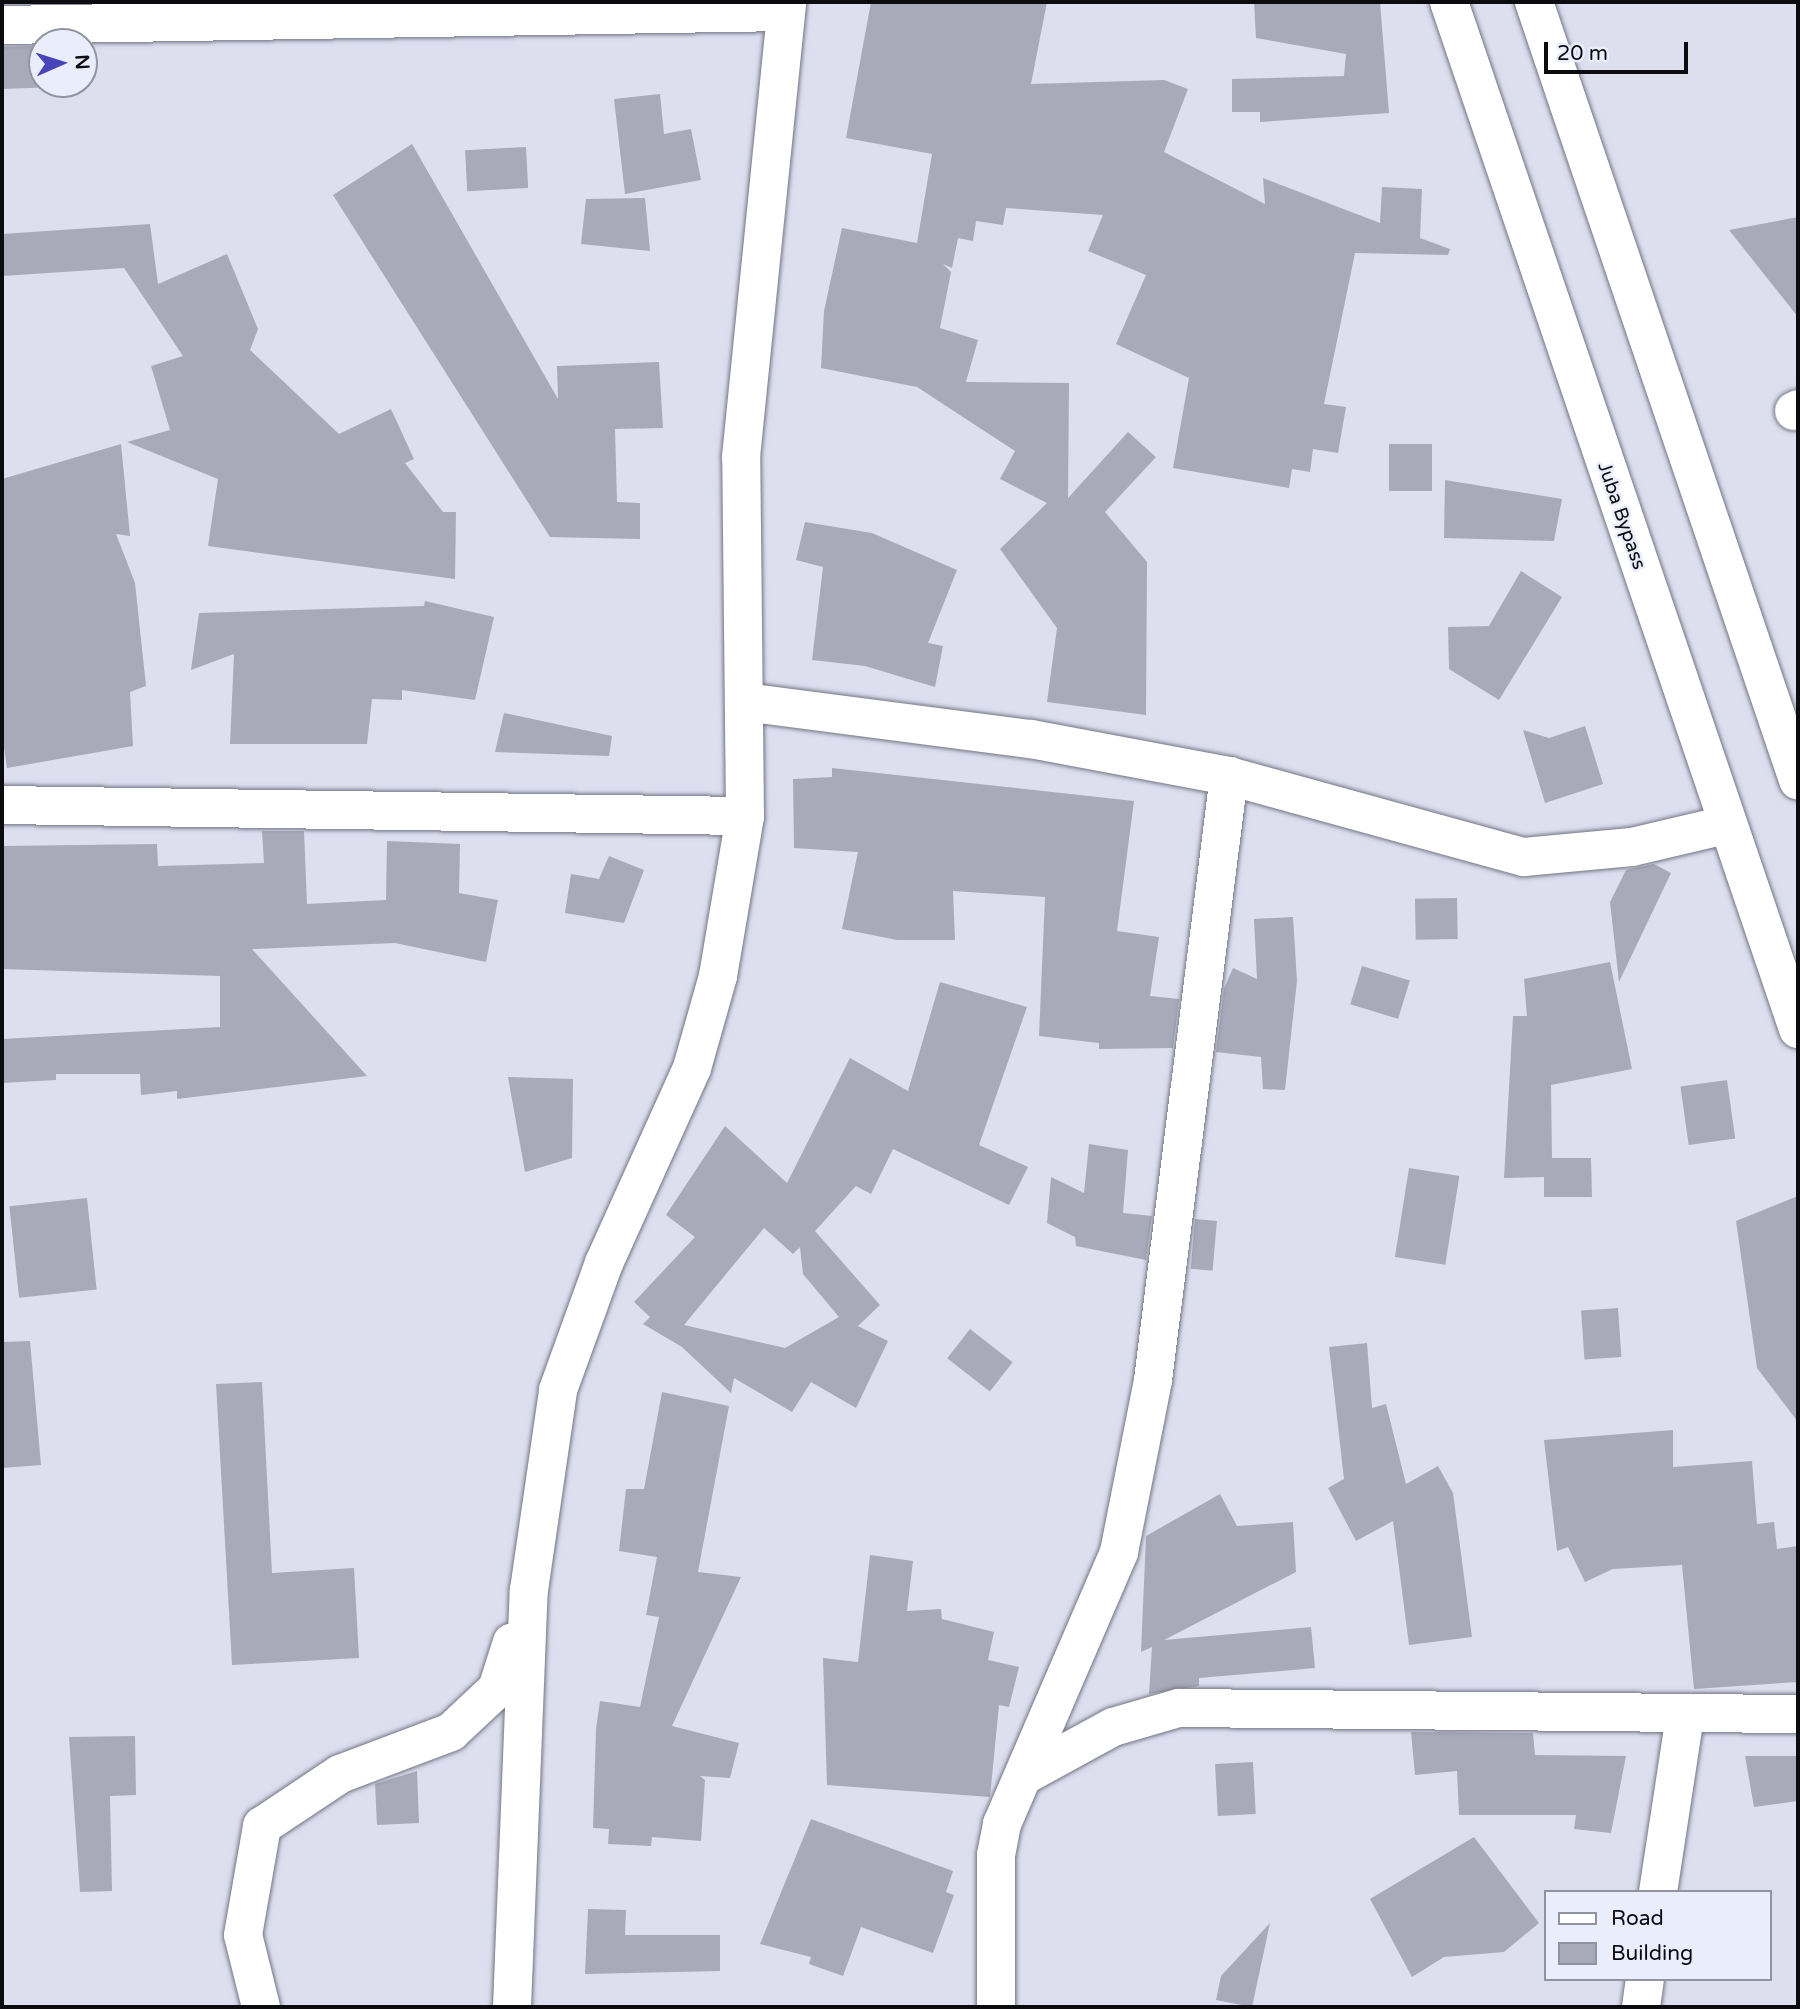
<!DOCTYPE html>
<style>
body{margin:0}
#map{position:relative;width:1800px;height:2009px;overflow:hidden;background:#dddfef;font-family:"Varela Round",sans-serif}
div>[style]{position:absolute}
.building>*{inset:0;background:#a8aab9;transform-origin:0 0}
.roads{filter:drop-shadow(0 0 2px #727583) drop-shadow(0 0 2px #727583)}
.minor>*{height:38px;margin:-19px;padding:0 19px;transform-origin:19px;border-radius:19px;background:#fff}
.major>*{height:38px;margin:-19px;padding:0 19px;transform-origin:19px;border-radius:19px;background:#fff}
span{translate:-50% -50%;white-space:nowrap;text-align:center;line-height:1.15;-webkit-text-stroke:5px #eaedfc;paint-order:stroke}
.street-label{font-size:19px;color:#0b0b10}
.frame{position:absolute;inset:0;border:4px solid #0b0b10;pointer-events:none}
.legend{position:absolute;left:1544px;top:1890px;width:228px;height:91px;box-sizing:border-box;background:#eaedfc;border:2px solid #91939e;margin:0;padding:9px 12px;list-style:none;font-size:21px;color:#0b0b10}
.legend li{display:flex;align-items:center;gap:14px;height:35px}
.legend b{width:35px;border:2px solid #91939e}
.north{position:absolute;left:28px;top:28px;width:70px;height:70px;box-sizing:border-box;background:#eaedfc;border:2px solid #91939e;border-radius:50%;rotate:87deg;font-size:19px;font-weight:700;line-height:28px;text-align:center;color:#0b0b10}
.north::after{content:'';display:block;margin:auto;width:24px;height:32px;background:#4844ba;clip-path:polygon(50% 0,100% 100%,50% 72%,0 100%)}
.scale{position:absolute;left:1544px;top:42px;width:144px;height:32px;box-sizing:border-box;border:4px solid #0b0b10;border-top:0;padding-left:9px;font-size:21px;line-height:24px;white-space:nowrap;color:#0b0b10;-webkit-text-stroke:5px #eaedfc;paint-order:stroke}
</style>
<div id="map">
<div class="building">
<i style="clip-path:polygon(871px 2px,1047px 2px,1031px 84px,1164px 80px,1188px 89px,1164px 152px,1265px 204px,1263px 178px,1380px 223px,1382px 187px,1422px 189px,1420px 238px,1450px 249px,1448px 255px,1355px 253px,1324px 404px,1346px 407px,1338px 453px,1313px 449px,1310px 472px,1292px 469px,1289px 488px,1173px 468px,1189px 378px,1116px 344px,1146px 275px,1088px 251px,1103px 215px,1006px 208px,1003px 225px,976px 221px,973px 241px,958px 238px,952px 268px,943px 264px,951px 272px,940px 328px,978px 340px,966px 382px,1069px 383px,1068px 498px,1128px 432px,1156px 457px,1105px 512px,1147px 562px,1146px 715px,1047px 702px,1057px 628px,1000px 549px,1047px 503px,1000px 479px,1015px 451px,917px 387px,821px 368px,824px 311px,842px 228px,917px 243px,932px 154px,846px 138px)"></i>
<i style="clip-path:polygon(1254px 2px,1380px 2px,1389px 113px,1260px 122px,1260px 112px,1232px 112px,1232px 79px,1344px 76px,1346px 54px,1256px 38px)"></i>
<i style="clip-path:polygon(42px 46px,42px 84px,56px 87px,2px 89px,2px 47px)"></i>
<i style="clip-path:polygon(660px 94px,664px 134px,691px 129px,701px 180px,625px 194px,614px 99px)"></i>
<i style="clip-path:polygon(412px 144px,558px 399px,557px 366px,659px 362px,663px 428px,615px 429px,617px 502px,640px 503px,640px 539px,550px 537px,333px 195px)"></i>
<i style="left:526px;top:147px;width:41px;height:61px;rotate:87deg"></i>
<i style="clip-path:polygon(645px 198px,650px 251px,581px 244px,586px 199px)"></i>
<i style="clip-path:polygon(1798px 217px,1798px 317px,1729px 230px)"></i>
<i style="clip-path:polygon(150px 224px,158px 284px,227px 254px,258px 329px,250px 350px,339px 434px,391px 409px,414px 459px,405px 463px,443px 512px,456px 512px,455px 579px,208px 546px,218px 479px,127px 442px,170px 430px,151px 366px,183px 356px,124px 268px,2px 276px,2px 234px)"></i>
<i style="clip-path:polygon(121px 444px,130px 536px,116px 534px,135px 583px,146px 686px,130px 692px,133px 746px,7px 768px,2px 734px,2px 479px)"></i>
<i style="left:1389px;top:444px;width:43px;height:47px"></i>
<i style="clip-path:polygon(1445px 480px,1562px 499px,1554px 541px,1444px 538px)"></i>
<i style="clip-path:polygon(805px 522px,872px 533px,957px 570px,928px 643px,943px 646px,935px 687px,865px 666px,812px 660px,823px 567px,796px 560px)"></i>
<i style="clip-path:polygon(1521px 571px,1562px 597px,1499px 700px,1449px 669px,1448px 627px,1489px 626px)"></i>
<i style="clip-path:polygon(425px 601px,494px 617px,475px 700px,402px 690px,402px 700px,372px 699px,367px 744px,230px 744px,234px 654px,191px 670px,199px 613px,424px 606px)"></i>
<i style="clip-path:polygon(504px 713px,612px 736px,609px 756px,495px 752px)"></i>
<i style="clip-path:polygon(1585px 726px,1603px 784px,1545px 803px,1523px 730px,1549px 738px)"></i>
<i style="clip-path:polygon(832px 768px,1134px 801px,1117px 931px,1159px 937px,1150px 996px,1179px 999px,1173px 1048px,1099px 1049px,1099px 1043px,1039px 1036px,1045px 897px,953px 891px,955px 940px,897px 940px,842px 929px,858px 852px,794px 848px,793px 779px,832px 777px)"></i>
<i style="clip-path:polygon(262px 831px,304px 831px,307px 904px,386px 900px,387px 841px,460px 844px,459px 893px,498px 900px,486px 962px,395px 943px,252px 949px,367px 1076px,177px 1099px,177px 1091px,141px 1095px,140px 1074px,56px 1074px,56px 1080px,2px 1083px,2px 1039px,220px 1027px,220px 976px,2px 969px,2px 846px,157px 844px,158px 866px,264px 863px)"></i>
<i style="clip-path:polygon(609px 856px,644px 870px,624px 923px,565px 913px,571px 874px,599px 879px)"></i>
<i style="clip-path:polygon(1654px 864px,1671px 873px,1619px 982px,1610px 902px,1626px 870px)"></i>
<i style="left:1457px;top:898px;width:41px;height:42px;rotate:89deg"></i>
<i style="clip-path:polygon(1293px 917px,1297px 981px,1285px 1090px,1263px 1089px,1261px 1057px,1216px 1052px,1224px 989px,1233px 968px,1257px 979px,1254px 919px)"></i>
<i style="clip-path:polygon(1610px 962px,1632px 1069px,1551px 1085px,1552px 1158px,1591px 1158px,1592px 1197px,1544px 1197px,1544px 1177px,1504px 1178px,1513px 1016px,1527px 1016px,1524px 979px)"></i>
<i style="left:1362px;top:966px;width:50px;height:40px;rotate:17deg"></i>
<i style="clip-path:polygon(evenodd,940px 982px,1027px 1007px,979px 1145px,1028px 1167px,1009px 1205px,893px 1149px,871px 1194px,856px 1186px,815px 1231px,880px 1305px,858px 1326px,888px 1341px,856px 1408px,811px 1382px,792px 1412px,734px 1378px,731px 1393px,682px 1347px,643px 1324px,650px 1317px,634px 1302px,695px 1237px,666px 1215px,725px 1126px,787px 1183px,850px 1058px,908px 1091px,940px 982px,764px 1228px,793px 1254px,800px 1247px,803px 1274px,839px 1317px,785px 1348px,684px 1325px,764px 1228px)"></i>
<i style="clip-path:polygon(508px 1077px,573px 1079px,572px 1158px,525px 1172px)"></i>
<i style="left:1727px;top:1080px;width:59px;height:47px;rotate:82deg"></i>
<i style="clip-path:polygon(1089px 1144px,1128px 1150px,1123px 1213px,1152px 1216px,1146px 1260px,1076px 1246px,1075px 1237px,1047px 1223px,1051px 1177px,1084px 1193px)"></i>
<i style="left:1409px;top:1168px;width:51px;height:90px;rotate:9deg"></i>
<i style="clip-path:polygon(1798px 1196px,1798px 1422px,1757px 1368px,1736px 1221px)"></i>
<i style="left:87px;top:1198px;width:92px;height:78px;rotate:84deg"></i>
<i style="left:1195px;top:1219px;width:22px;height:50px;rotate:5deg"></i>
<i style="left:1618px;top:1308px;width:49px;height:37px;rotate:86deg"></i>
<i style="left:970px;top:1329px;width:54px;height:37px;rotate:38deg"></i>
<i style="clip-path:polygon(30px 1341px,41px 1465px,2px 1468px,2px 1342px)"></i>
<i style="clip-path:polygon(1367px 1343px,1372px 1408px,1386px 1404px,1406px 1484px,1438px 1466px,1453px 1493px,1472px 1637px,1409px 1645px,1393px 1521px,1356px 1541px,1328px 1488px,1344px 1479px,1329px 1347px)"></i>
<i style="clip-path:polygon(262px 1382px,272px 1573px,354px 1568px,359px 1658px,232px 1665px,216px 1384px)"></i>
<i style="clip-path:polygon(662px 1392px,729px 1406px,698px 1572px,741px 1577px,672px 1726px,739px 1743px,730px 1778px,700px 1776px,705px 1780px,701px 1841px,652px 1837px,651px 1846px,608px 1844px,609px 1829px,593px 1828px,596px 1729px,600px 1701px,640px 1707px,659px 1617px,646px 1615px,657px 1557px,619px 1551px,626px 1489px,644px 1489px)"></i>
<i style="clip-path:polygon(1673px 1430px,1673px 1467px,1752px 1461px,1757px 1524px,1774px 1522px,1777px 1549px,1798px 1546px,1798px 1682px,1694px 1689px,1682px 1565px,1613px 1569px,1585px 1582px,1568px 1547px,1557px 1551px,1544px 1440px)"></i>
<i style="clip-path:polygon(1220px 1494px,1237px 1526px,1293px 1522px,1296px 1572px,1164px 1640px,1311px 1627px,1315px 1668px,1199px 1678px,1199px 1686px,1149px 1694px,1152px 1647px,1141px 1652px,1146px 1536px)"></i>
<i style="clip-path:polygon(870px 1555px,913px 1561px,907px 1611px,941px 1609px,942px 1619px,994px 1632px,988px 1660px,1019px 1667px,1009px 1707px,999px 1705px,990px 1797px,827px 1785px,823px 1658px,858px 1662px)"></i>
<i style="clip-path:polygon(1411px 1732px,1533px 1733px,1535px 1755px,1626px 1756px,1611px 1833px,1574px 1829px,1576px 1815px,1459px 1815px,1457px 1771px,1415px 1775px)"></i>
<i style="clip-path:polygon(135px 1736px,136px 1795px,110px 1796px,112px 1891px,80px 1892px,69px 1737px)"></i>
<i style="clip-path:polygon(1745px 1756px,1798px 1756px,1798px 1801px,1754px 1807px)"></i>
<i style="left:1253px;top:1762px;width:52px;height:38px;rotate:87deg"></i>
<i style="clip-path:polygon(417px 1771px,419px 1823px,377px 1825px,375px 1784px)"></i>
<i style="clip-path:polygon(811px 1819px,953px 1871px,946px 1892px,954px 1895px,933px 1953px,861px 1927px,843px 1976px,809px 1964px,811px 1957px,760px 1944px)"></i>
<i style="clip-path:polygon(1474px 1837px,1539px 1923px,1504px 1952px,1444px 1957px,1412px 1977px,1370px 1899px)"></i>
<i style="clip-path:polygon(588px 1909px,626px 1910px,625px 1935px,720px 1935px,720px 1971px,585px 1974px)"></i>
<i style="clip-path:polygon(1270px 1923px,1252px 2007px,1216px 2000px,1221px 1976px)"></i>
</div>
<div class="roads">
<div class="minor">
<i style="left:2px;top:25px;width:780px;rotate:-0.95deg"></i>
<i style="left:1794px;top:411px;width:4px;rotate:-27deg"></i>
<i style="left:745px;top:702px;width:288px;rotate:7.4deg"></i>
<i style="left:1031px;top:739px;width:201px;rotate:10.6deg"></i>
<i style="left:1229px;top:776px;width:306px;rotate:15.4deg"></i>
<i style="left:1524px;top:857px;width:108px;rotate:-5.3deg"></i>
<i style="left:1632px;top:847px;width:96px;rotate:-13.3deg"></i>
<i style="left:2px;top:805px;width:743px;rotate:0.85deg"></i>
<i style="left:1025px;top:1775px;width:100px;rotate:-28.6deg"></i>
<i style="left:1113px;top:1727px;width:69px;rotate:-16.1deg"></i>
<i style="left:1179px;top:1708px;width:619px;rotate:0.56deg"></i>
<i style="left:1658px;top:1892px;width:178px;rotate:-81.3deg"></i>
<i style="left:261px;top:2007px;width:74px;rotate:-104deg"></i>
<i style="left:243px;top:1935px;width:111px;rotate:-80.1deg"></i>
<i style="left:262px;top:1826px;width:94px;rotate:-33.7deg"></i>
<i style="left:340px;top:1774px;width:119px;rotate:-20.7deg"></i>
<i style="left:451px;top:1732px;width:63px;rotate:-43.1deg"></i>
<i style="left:497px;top:1689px;width:49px;rotate:-72.3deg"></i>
<i style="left:512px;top:2007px;width:417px;rotate:-87.7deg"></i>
<i style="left:529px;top:1590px;width:202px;rotate:-81.7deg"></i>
<i style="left:558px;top:1390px;width:135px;rotate:-70.1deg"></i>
<i style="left:604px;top:1263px;width:214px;rotate:-65.7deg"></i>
<i style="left:692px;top:1068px;width:96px;rotate:-74.2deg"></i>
<i style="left:718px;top:976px;width:162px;rotate:-80.4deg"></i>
<i style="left:745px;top:816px;width:359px;rotate:-90.6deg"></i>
<i style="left:741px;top:457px;width:457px;rotate:-84.2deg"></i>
<i style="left:996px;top:2007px;width:152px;rotate:-90deg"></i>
<i style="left:996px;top:1855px;width:32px;rotate:-79deg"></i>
<i style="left:1002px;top:1824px;width:296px;rotate:-66.7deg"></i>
<i style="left:1119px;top:1552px;width:175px;rotate:-78.8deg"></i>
<i style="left:1153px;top:1380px;width:609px;rotate:-82.83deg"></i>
<i style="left:1641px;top:2007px;width:28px;rotate:-82deg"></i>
</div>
<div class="major">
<i style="left:1449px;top:2px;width:1085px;rotate:71.23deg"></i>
<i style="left:1534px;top:2px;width:822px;rotate:71.26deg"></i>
</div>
</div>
<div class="street-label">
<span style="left:1621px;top:516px;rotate:71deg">Juba Bypass</span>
</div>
<div class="frame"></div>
<ul class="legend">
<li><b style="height:9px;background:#fff"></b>Road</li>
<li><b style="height:19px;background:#a8aab9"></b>Building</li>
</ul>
<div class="north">N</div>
<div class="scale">20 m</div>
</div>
